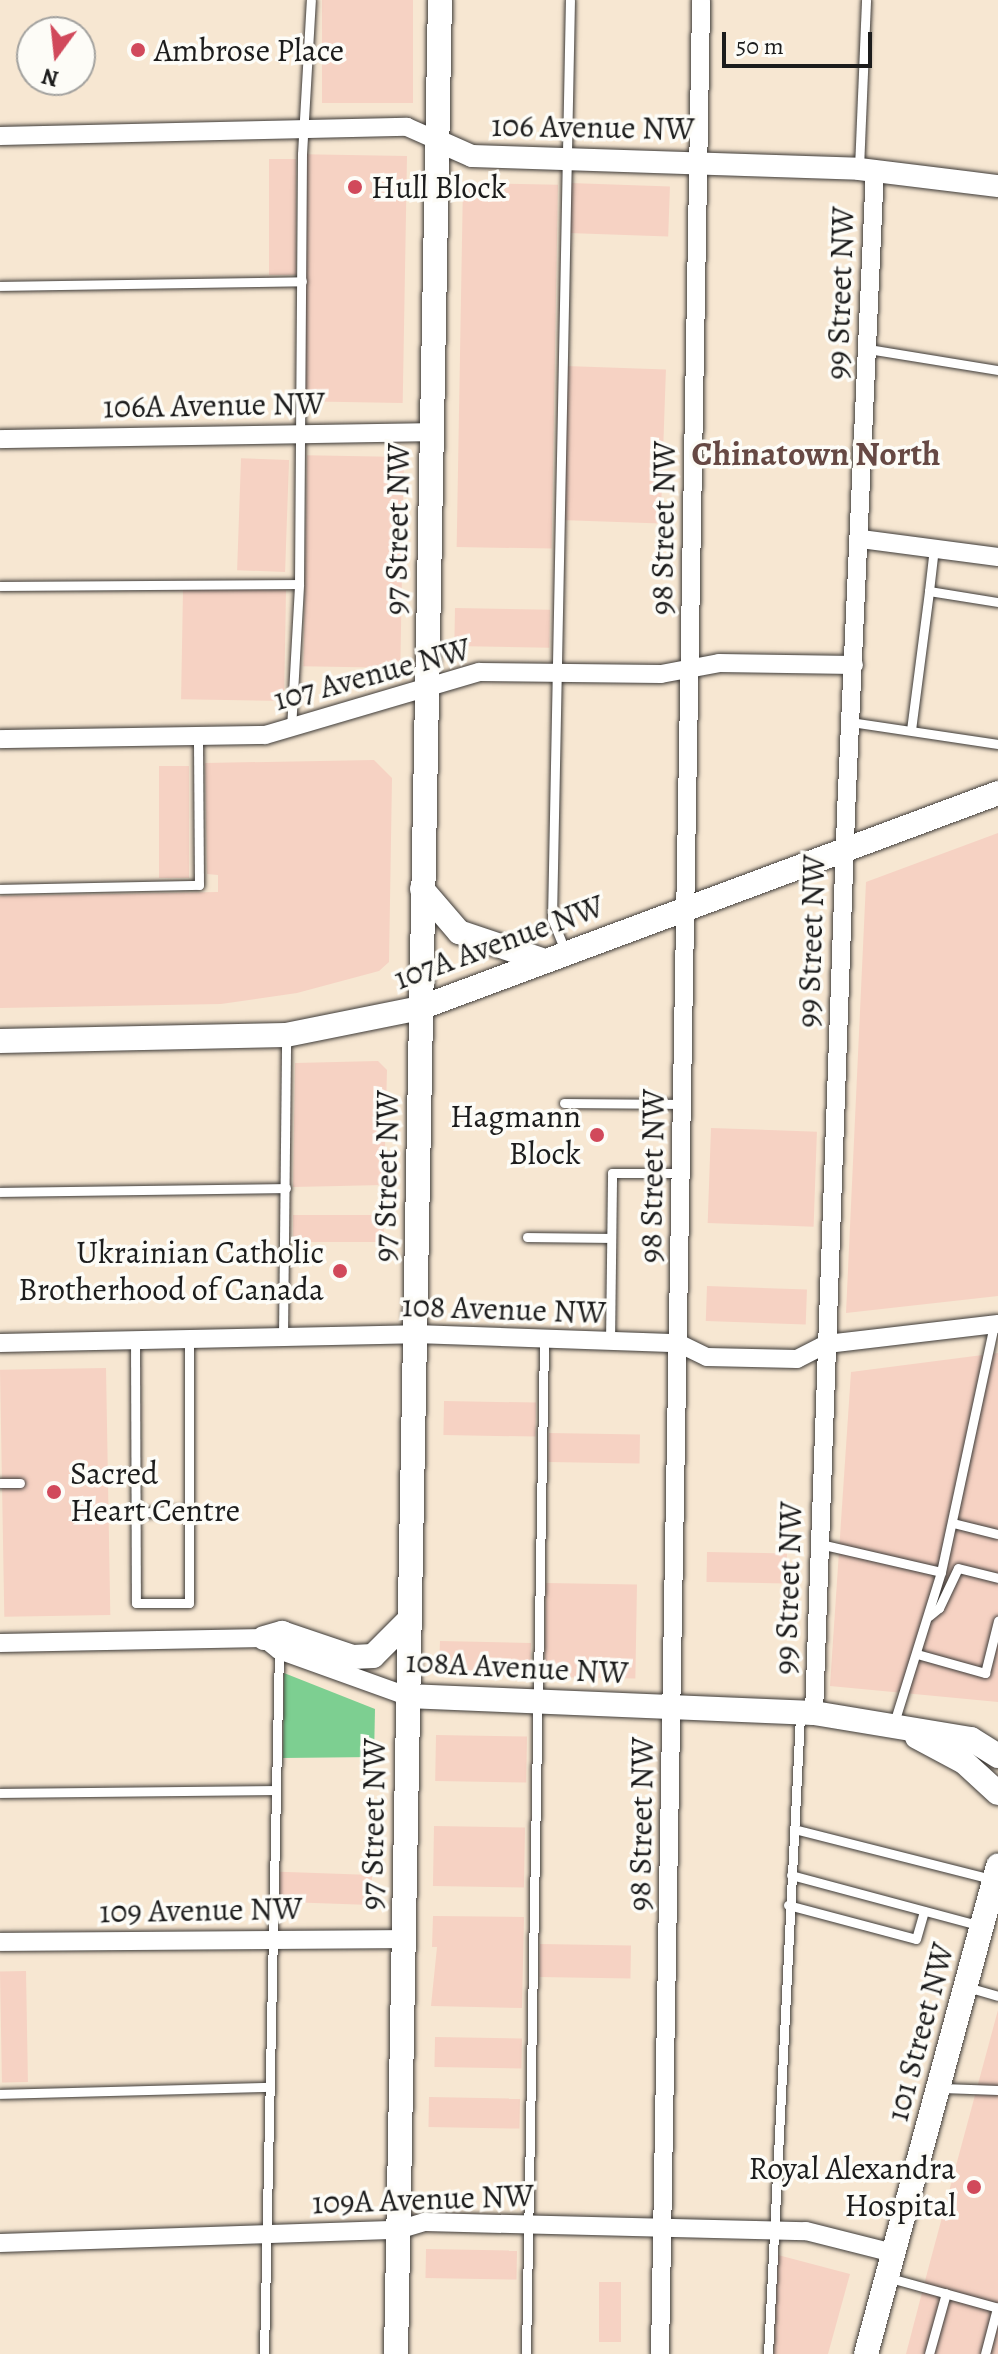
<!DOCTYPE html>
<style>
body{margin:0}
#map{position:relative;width:998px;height:2354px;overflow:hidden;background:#f7e7d2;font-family:Alegreya,serif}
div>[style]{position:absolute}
.built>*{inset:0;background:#f6d2c3;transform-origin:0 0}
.green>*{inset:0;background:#7dcf91}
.roads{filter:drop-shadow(0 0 2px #3d3a37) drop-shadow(0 0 2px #3d3a37)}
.service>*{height:9px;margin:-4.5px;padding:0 4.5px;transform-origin:4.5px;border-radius:4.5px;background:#fff}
.minor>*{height:18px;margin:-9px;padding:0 9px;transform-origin:9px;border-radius:9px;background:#fff}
.tertiary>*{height:22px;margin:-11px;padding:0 11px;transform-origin:11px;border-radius:11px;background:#fff}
.secondary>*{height:24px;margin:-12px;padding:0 12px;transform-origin:12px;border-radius:12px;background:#fff}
.dots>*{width:22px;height:22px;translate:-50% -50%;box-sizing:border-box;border:4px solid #fdfcf7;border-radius:50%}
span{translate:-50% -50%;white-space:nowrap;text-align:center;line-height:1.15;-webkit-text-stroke:7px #fdfcf7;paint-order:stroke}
.poi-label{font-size:32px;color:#1c1c1c}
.left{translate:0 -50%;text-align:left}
.right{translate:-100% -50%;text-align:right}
.street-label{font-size:32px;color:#1c1c1c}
.neighbourhood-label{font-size:34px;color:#674944;font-weight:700}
.north{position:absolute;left:16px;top:16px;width:80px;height:80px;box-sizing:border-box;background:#fdfcf7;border:2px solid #a3a29f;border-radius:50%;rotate:195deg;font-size:22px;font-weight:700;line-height:32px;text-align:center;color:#1c1c1c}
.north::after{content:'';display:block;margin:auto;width:28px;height:36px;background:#d1495b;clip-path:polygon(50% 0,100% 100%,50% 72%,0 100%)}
.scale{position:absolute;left:722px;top:32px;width:150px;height:36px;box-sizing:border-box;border:4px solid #1c1c1c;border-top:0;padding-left:10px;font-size:24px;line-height:28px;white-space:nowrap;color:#1c1c1c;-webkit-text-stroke:6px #fdfcf7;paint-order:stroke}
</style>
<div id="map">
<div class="built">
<i style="left:322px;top:0;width:91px;height:103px"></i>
<i style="left:407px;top:156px;width:247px;height:102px;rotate:91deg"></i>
<i style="left:269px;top:159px;width:27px;height:116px"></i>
<i style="left:463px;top:183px;width:95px;height:364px;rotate:1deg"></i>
<i style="left:570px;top:183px;width:100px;height:50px;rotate:2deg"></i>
<i style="left:566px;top:366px;width:100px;height:154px;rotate:2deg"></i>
<i style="left:404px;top:457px;width:211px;height:97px;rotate:91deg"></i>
<i style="left:289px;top:460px;width:112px;height:48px;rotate:92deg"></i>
<i style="left:286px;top:590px;width:111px;height:103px;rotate:91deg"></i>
<i style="left:455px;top:608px;width:95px;height:38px;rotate:1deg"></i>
<i style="clip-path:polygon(374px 760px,392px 778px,389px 962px,379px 971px,297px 993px,221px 1004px,0 1008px,0 896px,218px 892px,218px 875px,207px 874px,205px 763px)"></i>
<i style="left:159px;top:766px;width:30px;height:112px"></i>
<i style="clip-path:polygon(998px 833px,998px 1296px,846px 1313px,866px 882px)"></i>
<i style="clip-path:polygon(378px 1061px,387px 1070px,384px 1185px,293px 1187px,295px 1063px)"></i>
<i style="left:711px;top:1128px;width:106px;height:95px;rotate:2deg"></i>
<i style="left:384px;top:1215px;width:27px;height:91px;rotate:90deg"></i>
<i style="left:707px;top:1286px;width:100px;height:35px;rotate:2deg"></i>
<i style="clip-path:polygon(998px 1353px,998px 1702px,830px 1686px,851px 1372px)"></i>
<i style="left:106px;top:1368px;width:247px;height:106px;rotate:89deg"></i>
<i style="left:444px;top:1401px;width:92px;height:34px;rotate:1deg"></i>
<i style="left:549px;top:1433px;width:91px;height:29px;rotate:1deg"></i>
<i style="left:707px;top:1552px;width:80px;height:30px;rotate:1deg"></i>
<i style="left:546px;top:1583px;width:91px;height:94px;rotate:1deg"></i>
<i style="clip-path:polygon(440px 1641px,531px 1643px,530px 1677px,448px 1675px,439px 1666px)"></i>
<i style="left:436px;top:1735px;width:91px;height:46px;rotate:1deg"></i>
<i style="left:434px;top:1826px;width:91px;height:60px;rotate:1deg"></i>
<i style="left:372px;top:1875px;width:30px;height:92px;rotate:92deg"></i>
<i style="clip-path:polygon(433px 1916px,524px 1917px,522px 2008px,431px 2006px,437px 1947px,432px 1947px)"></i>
<i style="left:540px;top:1944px;width:91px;height:33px;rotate:1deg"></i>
<i style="left:26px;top:1971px;width:111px;height:26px;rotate:89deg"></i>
<i style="clip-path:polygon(998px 2010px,998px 2354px,906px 2354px,930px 2262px)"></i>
<i style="left:435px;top:2037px;width:87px;height:30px;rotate:1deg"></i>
<i style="left:429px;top:2097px;width:91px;height:30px;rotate:1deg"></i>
<i style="left:426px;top:2249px;width:91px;height:29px;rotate:1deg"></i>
<i style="clip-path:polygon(778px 2255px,850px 2274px,828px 2354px,774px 2354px)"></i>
<i style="left:599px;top:2282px;width:22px;height:60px"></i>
</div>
<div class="green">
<i style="clip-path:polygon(284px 1673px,375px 1709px,374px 1757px,283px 1758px)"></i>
</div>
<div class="roads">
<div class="service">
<i style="left:859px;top:168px;width:168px;rotate:-87.6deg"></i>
<i style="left:0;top:286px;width:302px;rotate:-0.9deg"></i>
<i style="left:868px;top:349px;width:132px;rotate:9.2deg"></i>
<i style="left:0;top:586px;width:299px;rotate:-0.4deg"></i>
<i style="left:929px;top:591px;width:43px;rotate:-83.4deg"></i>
<i style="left:851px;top:722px;width:149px;rotate:8.5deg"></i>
<i style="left:291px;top:729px;width:145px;rotate:-86.8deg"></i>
<i style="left:299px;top:584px;width:430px;rotate:-89.6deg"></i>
<i style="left:302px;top:154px;width:154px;rotate:-86.7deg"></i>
<i style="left:911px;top:730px;width:140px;rotate:-82.6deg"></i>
<i style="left:929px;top:591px;width:70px;rotate:9.1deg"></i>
<i style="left:0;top:889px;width:199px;rotate:-1.2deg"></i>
<i style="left:199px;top:885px;width:149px;rotate:-90.4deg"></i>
<i style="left:566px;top:953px;width:37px;rotate:-112deg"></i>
<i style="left:552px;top:919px;width:919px;rotate:-88.88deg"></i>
<i style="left:564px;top:1103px;width:120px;rotate:0.5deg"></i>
<i style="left:0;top:1192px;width:286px;rotate:-0.8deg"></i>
<i style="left:527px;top:1237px;width:84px;rotate:0.7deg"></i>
<i style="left:283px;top:1337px;width:302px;rotate:-89.4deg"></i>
<i style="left:135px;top:1339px;width:264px;rotate:89.8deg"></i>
<i style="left:136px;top:1603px;width:53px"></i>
<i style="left:189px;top:1603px;width:266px;rotate:-90deg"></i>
<i style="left:610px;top:1343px;width:170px;rotate:-89.3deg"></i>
<i style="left:612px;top:1173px;width:70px"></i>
<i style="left:0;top:1483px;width:20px"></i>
<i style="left:135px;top:1513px;width:54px;rotate:-3.2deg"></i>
<i style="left:953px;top:1523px;width:45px;rotate:14deg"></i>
<i style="left:820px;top:1544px;width:124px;rotate:13deg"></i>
<i style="left:929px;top:1616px;width:13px;rotate:-39deg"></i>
<i style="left:939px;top:1608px;width:44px;rotate:-64.6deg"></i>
<i style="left:958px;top:1568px;width:41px;rotate:14deg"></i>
<i style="left:917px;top:1654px;width:71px;rotate:15.6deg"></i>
<i style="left:985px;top:1673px;width:54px;rotate:-76deg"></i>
<i style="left:893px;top:1726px;width:161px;rotate:-72.7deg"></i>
<i style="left:941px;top:1572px;width:253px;rotate:-77.9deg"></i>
<i style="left:0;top:1793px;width:274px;rotate:-0.6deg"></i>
<i style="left:794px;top:1829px;width:203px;rotate:14.2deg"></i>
<i style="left:791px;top:1875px;width:197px;rotate:15deg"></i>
<i style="left:788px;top:1905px;width:132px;rotate:14.9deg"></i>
<i style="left:916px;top:1939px;width:29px;rotate:-74deg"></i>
<i style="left:967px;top:1987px;width:32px;rotate:16deg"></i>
<i style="left:942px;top:2088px;width:56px;rotate:2deg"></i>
<i style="left:0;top:2094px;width:268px;rotate:-1.5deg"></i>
<i style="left:890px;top:2278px;width:112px;rotate:15.5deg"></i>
<i style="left:264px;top:2354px;width:704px;rotate:-88.78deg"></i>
<i style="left:526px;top:2354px;width:1013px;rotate:-88.98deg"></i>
<i style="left:768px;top:2354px;width:639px;rotate:-87.13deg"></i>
<i style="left:929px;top:2354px;width:63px;rotate:-74.4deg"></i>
<i style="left:985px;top:2354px;width:48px;rotate:-75.4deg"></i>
</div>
<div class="minor">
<i style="left:0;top:136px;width:407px;rotate:-1.3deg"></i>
<i style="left:407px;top:127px;width:34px;rotate:24deg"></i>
<i style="left:0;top:439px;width:430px;rotate:-0.9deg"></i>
<i style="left:861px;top:539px;width:138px;rotate:7.5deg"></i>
<i style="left:0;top:739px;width:265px;rotate:-0.9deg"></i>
<i style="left:265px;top:735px;width:223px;rotate:-16.4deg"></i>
<i style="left:479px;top:672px;width:182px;rotate:0.6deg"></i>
<i style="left:661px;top:674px;width:59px;rotate:-10.7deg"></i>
<i style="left:719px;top:663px;width:135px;rotate:0.8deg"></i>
<i style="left:0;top:1343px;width:415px;rotate:-1.2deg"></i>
<i style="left:415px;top:1334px;width:263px;rotate:2deg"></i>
<i style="left:678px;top:1343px;width:32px;rotate:26deg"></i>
<i style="left:707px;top:1357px;width:90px;rotate:1.3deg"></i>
<i style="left:797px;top:1359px;width:34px;rotate:-27deg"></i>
<i style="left:827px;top:1344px;width:172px;rotate:-6.7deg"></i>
<i style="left:0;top:1643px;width:264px;rotate:-1.1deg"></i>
<i style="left:264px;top:1638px;width:19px;rotate:39deg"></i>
<i style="left:279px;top:1650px;width:136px;rotate:19.8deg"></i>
<i style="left:814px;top:1713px;width:901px;rotate:-87.96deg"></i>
<i style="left:846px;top:813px;width:644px;rotate:-87.42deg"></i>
<i style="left:0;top:1942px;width:403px;rotate:-0.4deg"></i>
<i style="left:0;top:2243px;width:398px;rotate:-1.9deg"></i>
<i style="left:398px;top:2230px;width:28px;rotate:-17deg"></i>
<i style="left:425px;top:2222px;width:381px;rotate:1.4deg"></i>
<i style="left:806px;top:2231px;width:90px;rotate:14.2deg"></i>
<i style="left:660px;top:2354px;width:2354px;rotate:-89deg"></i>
</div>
<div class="tertiary">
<i style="left:438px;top:141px;width:37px;rotate:24deg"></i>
<i style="left:472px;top:156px;width:387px;rotate:1.9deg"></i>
<i style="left:859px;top:169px;width:140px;rotate:7deg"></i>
</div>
<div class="secondary">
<i style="left:422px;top:889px;width:57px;rotate:49.3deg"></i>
<i style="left:459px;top:932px;width:91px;rotate:18.6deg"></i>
<i style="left:0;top:1041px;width:286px;rotate:-1.2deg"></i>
<i style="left:286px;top:1035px;width:137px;rotate:-11.4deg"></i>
<i style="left:420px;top:1008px;width:617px;rotate:-20.4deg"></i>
<i style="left:264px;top:1638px;width:19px;rotate:-16deg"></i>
<i style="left:282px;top:1633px;width:75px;rotate:18.7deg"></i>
<i style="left:353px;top:1657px;width:20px;rotate:-3deg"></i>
<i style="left:373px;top:1656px;width:49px;rotate:-45deg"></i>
<i style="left:407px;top:1696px;width:407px;rotate:2.4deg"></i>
<i style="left:814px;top:1713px;width:159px;rotate:9.4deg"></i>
<i style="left:971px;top:1739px;width:32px;rotate:32deg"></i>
<i style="left:917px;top:1737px;width:53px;rotate:28deg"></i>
<i style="left:964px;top:1762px;width:46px;rotate:42.4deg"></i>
<i style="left:396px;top:2354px;width:2354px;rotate:-88.93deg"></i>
<i style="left:866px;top:2354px;width:506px;rotate:-74.86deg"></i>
</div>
</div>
<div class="dots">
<i style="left:138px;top:50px;background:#d1495b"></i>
<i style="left:355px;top:187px;background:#d1495b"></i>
<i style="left:597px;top:1135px;background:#d1495b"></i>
<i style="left:340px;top:1271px;background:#d1495b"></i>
<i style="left:54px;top:1492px;background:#d1495b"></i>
<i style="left:974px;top:2187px;background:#d1495b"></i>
</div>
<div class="poi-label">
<span class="left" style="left:154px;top:50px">Ambrose Place</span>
<span class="left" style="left:371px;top:187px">Hull Block</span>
<span class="right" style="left:581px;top:1135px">Hagmann<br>Block</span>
<span class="right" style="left:324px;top:1271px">Ukrainian Catholic<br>Brotherhood of Canada</span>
<span class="left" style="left:70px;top:1492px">Sacred<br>Heart Centre</span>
<span class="right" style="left:956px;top:2187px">Royal Alexandra<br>Hospital</span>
</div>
<div class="street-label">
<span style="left:593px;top:127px;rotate:1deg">106 Avenue NW</span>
<span style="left:840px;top:293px;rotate:-88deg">99 Street NW</span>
<span style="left:214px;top:405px;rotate:-1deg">106A Avenue NW</span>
<span style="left:663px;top:528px;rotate:-89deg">98 Street NW</span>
<span style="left:397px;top:529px;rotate:-89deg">97 Street NW</span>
<span style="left:372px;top:674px;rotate:-15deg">107 Avenue NW</span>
<span style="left:811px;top:941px;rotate:-88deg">99 Street NW</span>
<span style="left:499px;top:942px;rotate:-20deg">107A Avenue NW</span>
<span style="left:386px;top:1176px;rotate:-89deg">97 Street NW</span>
<span style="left:652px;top:1176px;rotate:-89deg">98 Street NW</span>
<span style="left:504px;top:1309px;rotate:2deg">108 Avenue NW</span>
<span style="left:788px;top:1588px;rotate:-88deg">99 Street NW</span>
<span style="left:517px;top:1667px;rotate:3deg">108A Avenue NW</span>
<span style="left:373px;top:1824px;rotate:-89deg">97 Street NW</span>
<span style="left:641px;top:1824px;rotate:-89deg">98 Street NW</span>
<span style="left:201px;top:1910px;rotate:-1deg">109 Avenue NW</span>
<span style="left:920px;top:2032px;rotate:-75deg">101 Street NW</span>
<span style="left:423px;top:2199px;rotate:-2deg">109A Avenue NW</span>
</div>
<div class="neighbourhood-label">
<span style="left:816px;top:454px">Chinatown North</span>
</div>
<div class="north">N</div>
<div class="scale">50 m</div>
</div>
